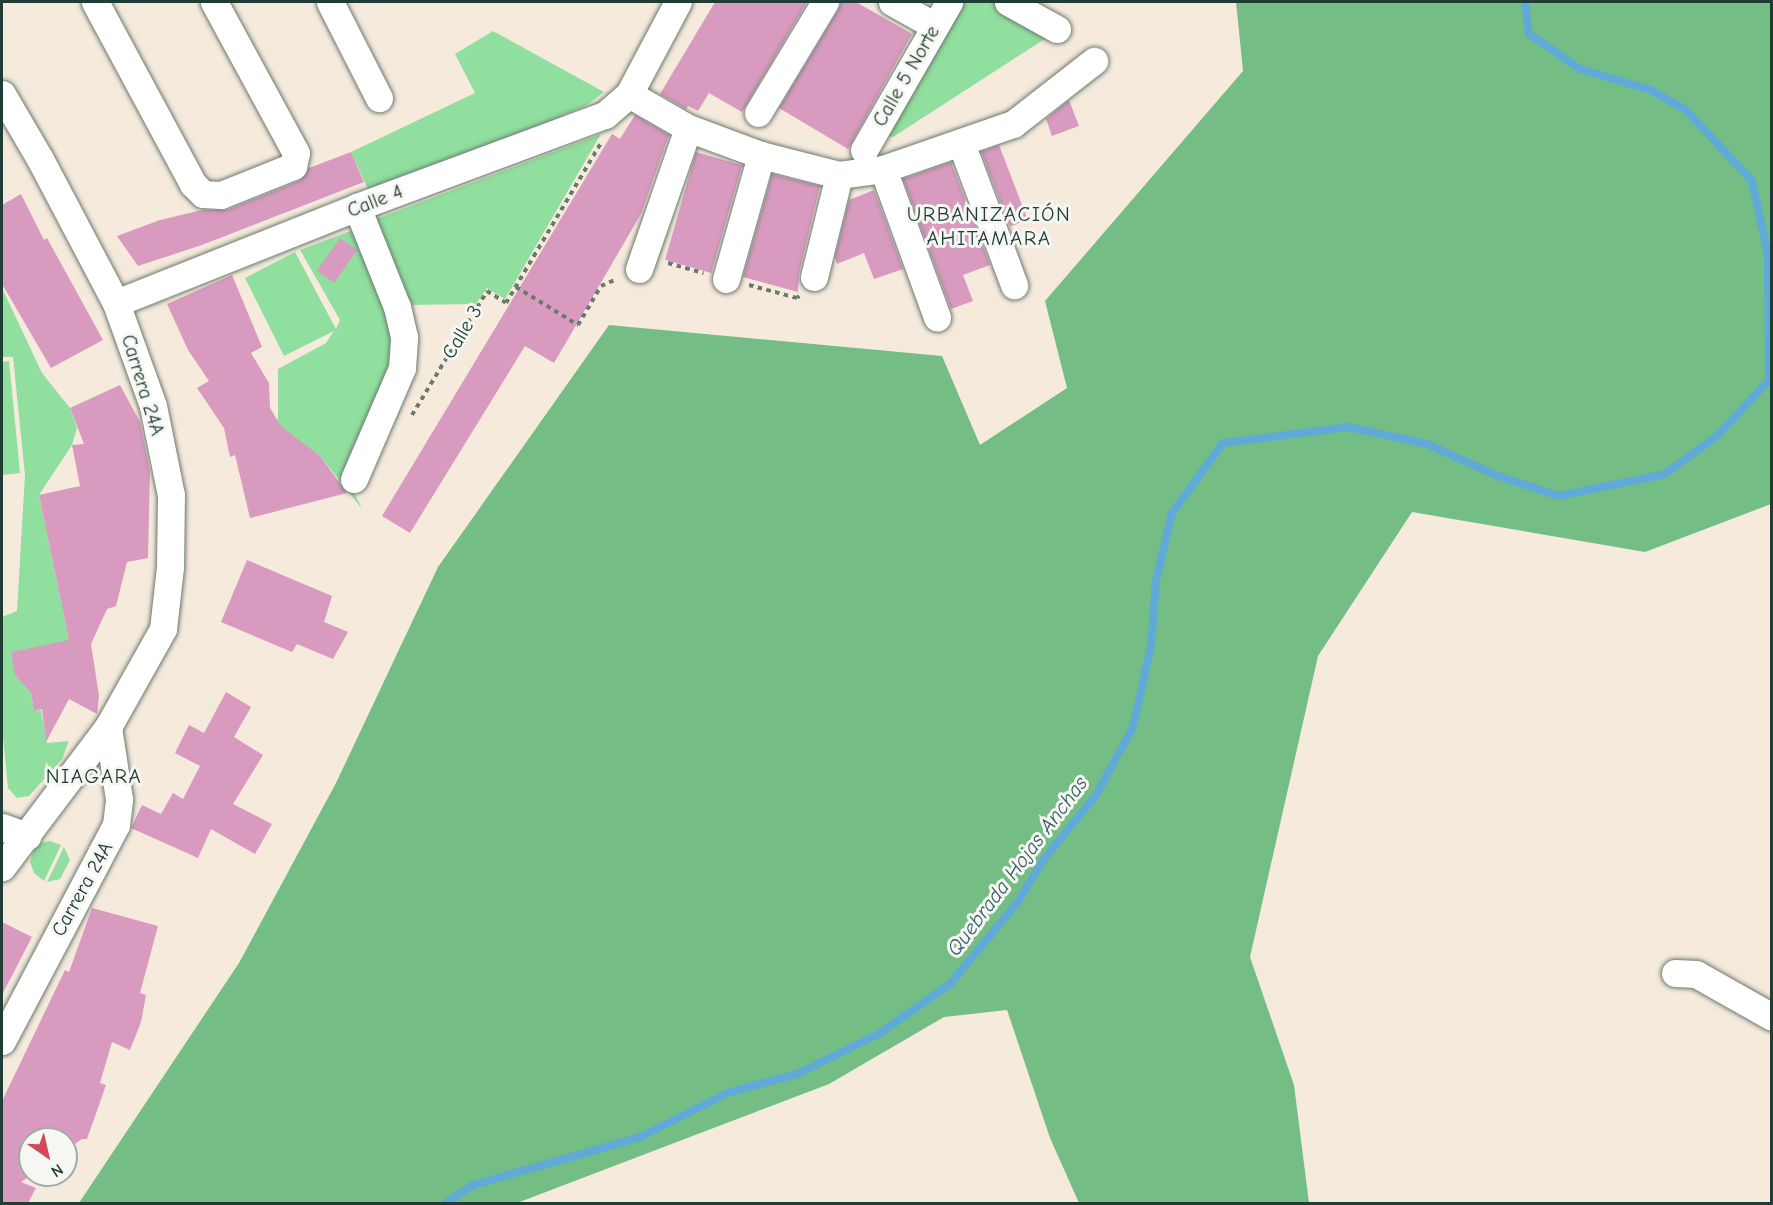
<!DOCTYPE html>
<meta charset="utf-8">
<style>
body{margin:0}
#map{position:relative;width:1773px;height:1205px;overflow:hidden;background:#f5eadc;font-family:"Comic Neue",sans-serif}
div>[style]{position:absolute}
.green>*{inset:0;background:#90df9e}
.forest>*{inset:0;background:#74be85}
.stream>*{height:8px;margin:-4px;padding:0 4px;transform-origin:4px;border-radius:4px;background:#5faad7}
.building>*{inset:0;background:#d99ac0;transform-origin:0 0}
.path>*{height:4px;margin-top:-2px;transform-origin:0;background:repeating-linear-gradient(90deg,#6a7a6f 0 4.5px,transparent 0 9px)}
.roads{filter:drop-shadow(0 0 2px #6a7a6f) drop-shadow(0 0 2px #6a7a6f)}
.minor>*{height:27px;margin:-13.5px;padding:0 13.5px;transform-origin:13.5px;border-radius:13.5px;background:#fff}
span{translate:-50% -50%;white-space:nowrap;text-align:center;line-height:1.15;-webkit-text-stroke:6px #f6f6f2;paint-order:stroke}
.street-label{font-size:20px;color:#1f3d34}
.neighbourhood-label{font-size:21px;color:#1f3d34;letter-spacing:1.5px}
.water-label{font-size:21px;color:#325e65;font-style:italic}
.frame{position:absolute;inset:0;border:3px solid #1f3d34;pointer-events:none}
.north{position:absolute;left:18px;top:1127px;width:60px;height:60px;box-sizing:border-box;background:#f6f6f2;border:2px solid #a0aca6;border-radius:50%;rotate:146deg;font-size:16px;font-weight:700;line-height:24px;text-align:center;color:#1f3d34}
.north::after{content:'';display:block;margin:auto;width:21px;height:27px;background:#d1495b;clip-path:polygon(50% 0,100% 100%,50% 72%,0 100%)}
</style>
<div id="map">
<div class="green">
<i style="clip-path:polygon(963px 2px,995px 2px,1051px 35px,893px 137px,881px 135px)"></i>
<i style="clip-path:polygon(493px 31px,604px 92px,587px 105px,541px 125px,368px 189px,351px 152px,475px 93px,455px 54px)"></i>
<i style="clip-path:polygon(601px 134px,505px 299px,487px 288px,476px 304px,407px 305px,371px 221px)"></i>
<i style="clip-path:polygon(353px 230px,387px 309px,393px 340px,389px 369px,347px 478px,362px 509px,321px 457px,278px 426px,278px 369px,326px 343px,334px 331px,284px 356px,245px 278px,295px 252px,336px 329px,340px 320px,300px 250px)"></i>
<i style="clip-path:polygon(2px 288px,42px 373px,70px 408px,77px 428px,72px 445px,39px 495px,69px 640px,16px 676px,31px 693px,34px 711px,41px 710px,47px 743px,69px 741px,62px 759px,29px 796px,17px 798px,8px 788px,2px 727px,2px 617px,17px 611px,25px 475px,13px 357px,2px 357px)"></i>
<i style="clip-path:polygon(9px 361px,20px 473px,2px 475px,2px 362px)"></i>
<i style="clip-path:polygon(50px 841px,61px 845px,44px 881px,34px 873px,30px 862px,34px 850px,41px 843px)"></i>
<i style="clip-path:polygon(64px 847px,70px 860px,60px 879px,47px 882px)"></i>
</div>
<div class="forest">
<i style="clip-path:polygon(1236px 2px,1771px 2px,1771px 504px,1645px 552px,1412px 512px,1318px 656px,1250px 957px,1294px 1085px,1309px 1203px,1079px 1203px,1050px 1138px,1007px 1010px,944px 1017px,829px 1084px,517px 1203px,79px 1203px,239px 963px,336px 783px,438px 567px,609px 325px,942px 356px,980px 445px,1067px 388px,1045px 301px,1243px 71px)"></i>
</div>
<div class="stream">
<i style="left:444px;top:1204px;width:35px;rotate:-33deg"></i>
<i style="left:473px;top:1185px;width:174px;rotate:-16deg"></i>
<i style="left:640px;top:1137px;width:97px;rotate:-26.8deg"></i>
<i style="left:727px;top:1093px;width:73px;rotate:-15.2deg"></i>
<i style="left:797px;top:1074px;width:93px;rotate:-26.3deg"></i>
<i style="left:880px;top:1033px;width:85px;rotate:-35deg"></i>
<i style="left:950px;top:984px;width:105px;rotate:-50.4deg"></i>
<i style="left:1017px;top:903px;width:52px;rotate:-58.5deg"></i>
<i style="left:1044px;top:859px;width:82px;rotate:-50.9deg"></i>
<i style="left:1096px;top:795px;width:77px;rotate:-61.4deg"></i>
<i style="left:1133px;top:727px;width:83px;rotate:-77.5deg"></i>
<i style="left:1151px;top:646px;width:65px;rotate:-85.6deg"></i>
<i style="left:1156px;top:581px;width:70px;rotate:-76.8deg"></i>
<i style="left:1172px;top:513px;width:87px;rotate:-53.9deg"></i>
<i style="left:1223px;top:443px;width:127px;rotate:-7.2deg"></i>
<i style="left:1349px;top:427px;width:80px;rotate:12.3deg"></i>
<i style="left:1427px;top:444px;width:78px;rotate:24.3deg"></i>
<i style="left:1498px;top:476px;width:64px;rotate:18.2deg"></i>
<i style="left:1559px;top:496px;width:108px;rotate:-11.7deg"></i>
<i style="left:1665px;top:474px;width:66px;rotate:-36.3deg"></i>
<i style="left:1718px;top:435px;width:75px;rotate:-47.2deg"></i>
<i style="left:1769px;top:380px;width:125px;rotate:-90.5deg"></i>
<i style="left:1768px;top:255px;width:76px;rotate:-102.2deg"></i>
<i style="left:1752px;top:181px;width:97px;rotate:-132.9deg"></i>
<i style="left:1686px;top:110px;width:40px;rotate:-150.3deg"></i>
<i style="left:1651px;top:90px;width:74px;rotate:-163.5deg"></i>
<i style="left:1580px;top:69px;width:62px;rotate:-145.5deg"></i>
<i style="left:1529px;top:34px;width:32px;rotate:-97deg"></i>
</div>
<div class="building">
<i style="clip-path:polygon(715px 2px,807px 2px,742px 112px,709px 93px,698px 111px,688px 106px,686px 109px,660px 94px)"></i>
<i style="clip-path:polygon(841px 2px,856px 2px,912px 34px,848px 149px,779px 108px,838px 10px)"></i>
<i style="clip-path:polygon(1069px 100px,1079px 126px,1052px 136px,1046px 119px)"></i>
<i style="clip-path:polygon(635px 115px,669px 135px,641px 214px,554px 363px,525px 346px,410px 533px,382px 516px,612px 134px,620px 139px)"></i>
<i style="left:999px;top:145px;width:80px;height:19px;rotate:69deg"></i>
<i style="clip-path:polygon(351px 152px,364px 182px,202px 245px,138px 266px,117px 236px,160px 220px,202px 210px,227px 210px,299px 181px,309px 168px)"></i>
<i style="left:696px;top:152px;width:48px;height:112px;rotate:16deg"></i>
<i style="clip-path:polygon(951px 162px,990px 265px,963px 275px,973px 301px,951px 309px,903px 179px)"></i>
<i style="clip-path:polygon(772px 174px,820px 186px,799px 273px,798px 292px,743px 277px)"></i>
<i style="clip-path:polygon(874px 190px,903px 269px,874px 279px,864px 253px,837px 264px,835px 257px,849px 200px)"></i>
<i style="clip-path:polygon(21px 194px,44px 240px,47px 238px,103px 340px,51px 368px,2px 284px,2px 205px)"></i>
<i style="left:340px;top:238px;width:21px;height:40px;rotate:35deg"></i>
<i style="clip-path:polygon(232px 275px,262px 347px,251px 353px,269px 383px,270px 408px,281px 426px,321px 457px,347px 493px,250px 518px,235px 455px,230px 457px,224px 428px,197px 388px,209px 381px,188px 350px,167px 304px)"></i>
<i style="clip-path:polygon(120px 385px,140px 422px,150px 471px,148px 558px,127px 562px,116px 606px,107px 609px,91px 644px,99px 696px,97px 714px,69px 699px,46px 742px,42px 709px,34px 711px,31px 693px,15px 675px,11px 652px,69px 640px,39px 495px,80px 486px,72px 445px,84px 444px,70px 408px)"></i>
<i style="clip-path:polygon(247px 560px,332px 596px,324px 622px,348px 632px,333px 659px,297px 644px,292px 652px,221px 622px)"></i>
<i style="clip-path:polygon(226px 692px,251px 707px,234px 737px,263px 755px,233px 804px,272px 824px,255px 854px,211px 829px,198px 858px,131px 828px,142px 805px,161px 814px,173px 793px,183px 799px,200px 766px,175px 753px,189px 725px,204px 733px)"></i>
<i style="clip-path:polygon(92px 908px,158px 926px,140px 993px,146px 995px,141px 1022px,130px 1050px,112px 1042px,100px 1083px,106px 1085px,87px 1139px,82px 1139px,66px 1150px,66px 1139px,30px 1139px,30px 1176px,21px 1182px,36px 1188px,28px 1203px,2px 1203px,2px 1101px,65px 970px,69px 972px)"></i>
<i style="clip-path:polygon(2px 922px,32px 937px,2px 995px)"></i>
</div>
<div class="path">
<i style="left:668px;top:263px;width:37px;rotate:16deg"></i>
<i style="left:749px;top:285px;width:50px;rotate:15.2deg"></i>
<i style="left:797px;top:298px;width:3px;rotate:-45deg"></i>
<i style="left:516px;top:287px;width:73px;rotate:31.5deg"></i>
<i style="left:578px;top:325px;width:45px;rotate:-59.5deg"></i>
<i style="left:601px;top:286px;width:17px;rotate:-24deg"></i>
<i style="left:412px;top:415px;width:145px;rotate:-58.8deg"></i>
<i style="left:487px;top:291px;width:22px;rotate:32deg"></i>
<i style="left:506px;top:303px;width:186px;rotate:-59.3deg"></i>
</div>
<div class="roads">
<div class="minor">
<i style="left:95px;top:2px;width:207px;rotate:61.7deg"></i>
<i style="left:193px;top:184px;width:14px;rotate:45deg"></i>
<i style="left:203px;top:194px;width:18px;rotate:3deg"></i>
<i style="left:221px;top:195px;width:78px;rotate:-21.9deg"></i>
<i style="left:293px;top:166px;width:13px;rotate:-77deg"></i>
<i style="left:296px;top:153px;width:172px;rotate:-118.5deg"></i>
<i style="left:330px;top:2px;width:108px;rotate:63deg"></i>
<i style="left:892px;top:2px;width:49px;rotate:29.2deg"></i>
<i style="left:1008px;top:2px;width:56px;rotate:28.9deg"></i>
<i style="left:2px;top:94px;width:75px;rotate:59.7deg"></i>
<i style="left:40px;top:159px;width:163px;rotate:62.2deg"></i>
<i style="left:116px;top:303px;width:109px;rotate:70.2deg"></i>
<i style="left:153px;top:406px;width:91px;rotate:78.6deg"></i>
<i style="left:171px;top:495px;width:72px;rotate:90.8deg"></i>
<i style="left:170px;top:567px;width:62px;rotate:96.4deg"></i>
<i style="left:163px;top:629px;width:112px;rotate:119.3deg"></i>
<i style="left:108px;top:727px;width:176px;rotate:127.1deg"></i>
<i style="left:629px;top:94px;width:68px;rotate:30deg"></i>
<i style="left:688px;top:128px;width:78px;rotate:20.3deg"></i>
<i style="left:761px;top:155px;width:81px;rotate:14.4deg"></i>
<i style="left:839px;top:175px;width:44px;rotate:-7.8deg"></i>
<i style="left:883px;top:169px;width:138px;rotate:-19.1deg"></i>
<i style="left:1013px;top:124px;width:103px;rotate:-37.9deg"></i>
<i style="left:758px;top:113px;width:130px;rotate:-58.9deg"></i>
<i style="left:961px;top:143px;width:152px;rotate:69.5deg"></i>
<i style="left:864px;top:150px;width:171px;rotate:-60.1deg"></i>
<i style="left:883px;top:169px;width:158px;rotate:70deg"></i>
<i style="left:639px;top:269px;width:149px;rotate:-70.8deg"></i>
<i style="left:814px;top:277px;width:105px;rotate:-76.2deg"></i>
<i style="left:726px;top:279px;width:129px;rotate:-74.2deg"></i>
<i style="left:116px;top:303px;width:259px;rotate:-21.7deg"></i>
<i style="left:357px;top:207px;width:265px;rotate:-20.4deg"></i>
<i style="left:605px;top:115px;width:32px;rotate:-41deg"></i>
<i style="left:629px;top:94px;width:104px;rotate:-62deg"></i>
<i style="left:354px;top:479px;width:121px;rotate:-66.6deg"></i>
<i style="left:402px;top:368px;width:31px;rotate:-86deg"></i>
<i style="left:404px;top:337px;width:31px;rotate:-103deg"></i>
<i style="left:397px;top:307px;width:108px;rotate:-111.8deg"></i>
<i style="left:2px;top:827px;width:27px;rotate:20deg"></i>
<i style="left:1675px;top:973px;width:21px;rotate:3deg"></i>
<i style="left:1696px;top:974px;width:87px;rotate:29.5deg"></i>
<i style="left:2px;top:1041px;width:244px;rotate:-62.2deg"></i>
<i style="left:116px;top:825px;width:26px;rotate:-83deg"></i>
<i style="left:119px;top:799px;width:73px;rotate:-98.7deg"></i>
</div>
</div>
<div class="street-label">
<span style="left:906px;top:76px;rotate:-60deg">Calle 5 Norte</span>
<span style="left:375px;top:201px;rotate:-21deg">Calle 4</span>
<span style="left:462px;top:332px;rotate:-59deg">Calle 3</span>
<span style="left:143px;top:385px;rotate:73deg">Carrera 24A</span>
<span style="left:82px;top:889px;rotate:-61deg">Carrera 24A</span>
</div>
<div class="neighbourhood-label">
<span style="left:989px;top:226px">URBANIZACIÓN<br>AHITAMARA</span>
<span style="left:94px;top:776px">NIAGARA</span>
</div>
<div class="water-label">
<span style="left:1017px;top:866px;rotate:-53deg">Quebrada Hojas Anchas</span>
</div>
<div class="frame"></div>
<div class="north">N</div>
</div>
